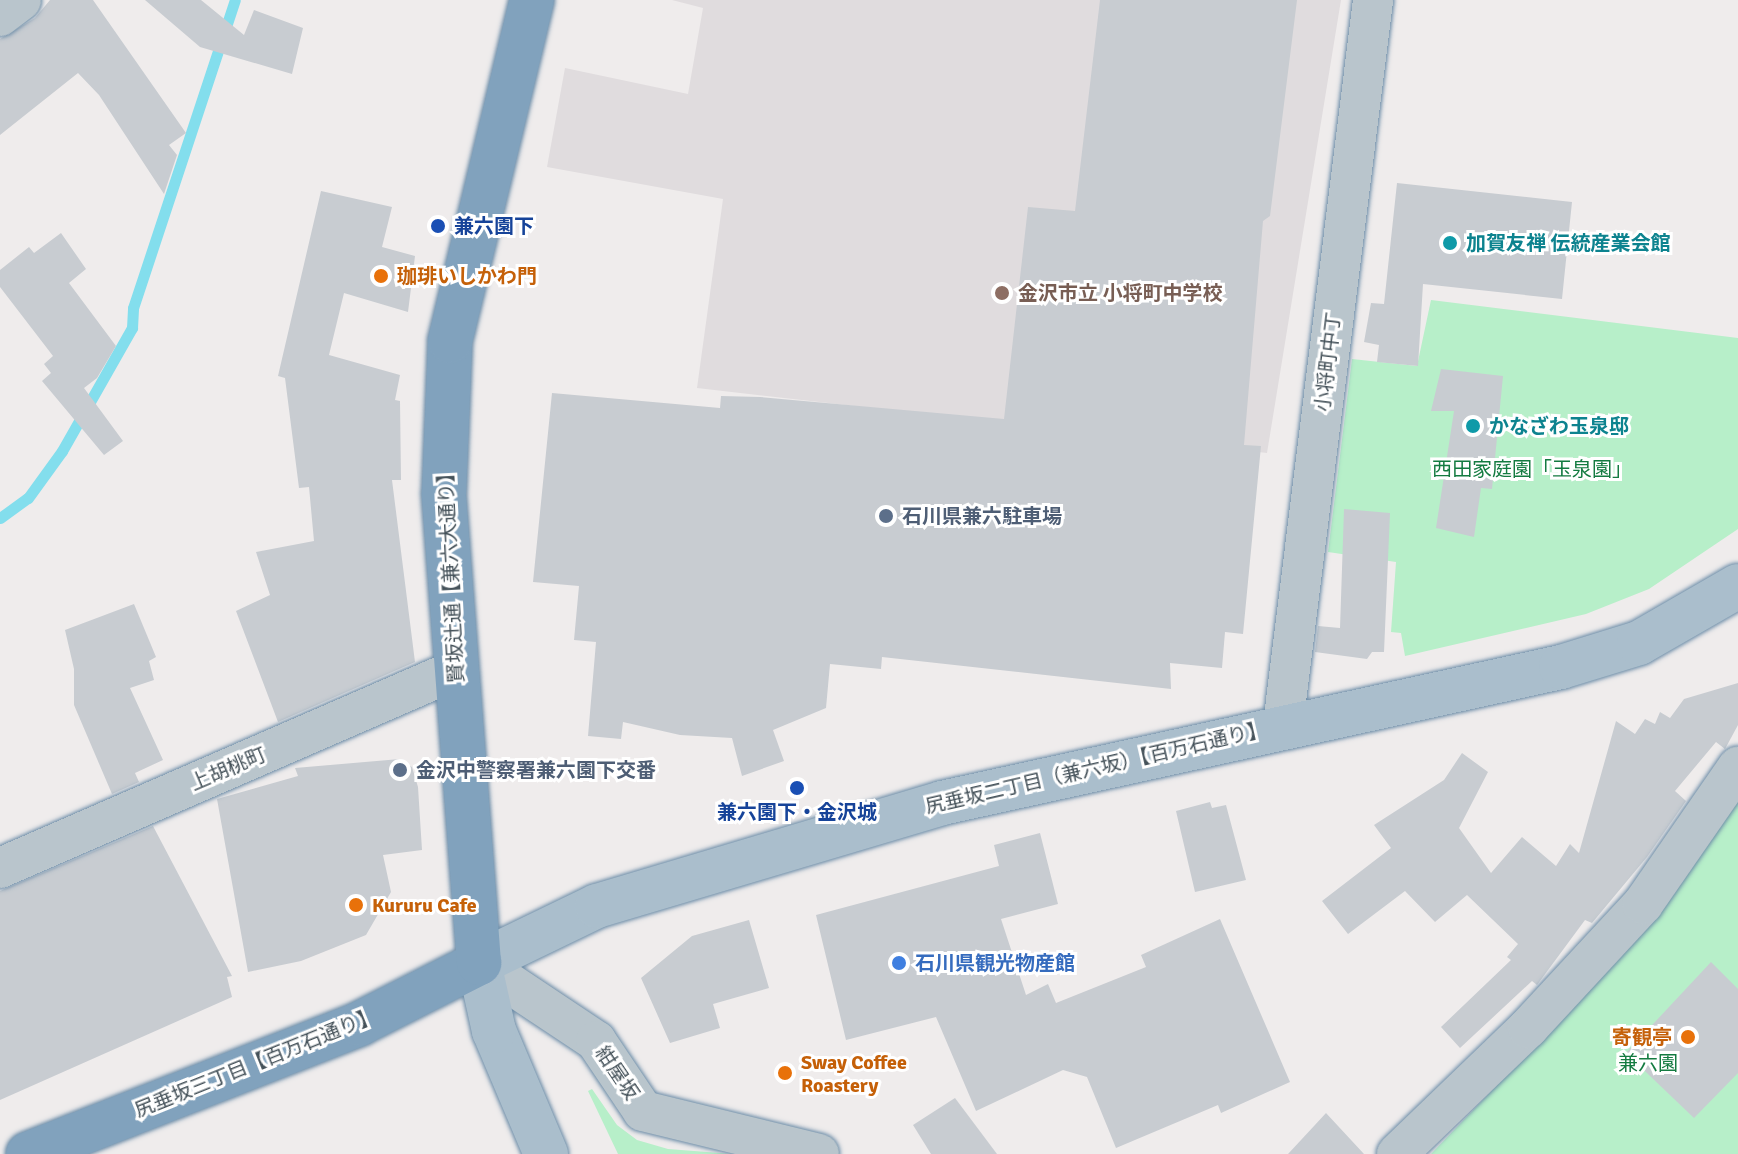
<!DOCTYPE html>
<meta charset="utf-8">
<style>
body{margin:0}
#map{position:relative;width:1738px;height:1154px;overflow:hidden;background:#efecec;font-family:Signika,"Noto Sans JP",sans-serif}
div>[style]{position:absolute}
.education>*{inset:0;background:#e0dcde}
.green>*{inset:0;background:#b7efc9}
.stream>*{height:11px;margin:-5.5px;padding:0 5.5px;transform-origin:5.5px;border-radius:5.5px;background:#83deed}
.building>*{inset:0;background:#c8ccd1}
.roads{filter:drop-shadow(0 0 2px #6d8da8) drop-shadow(0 0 2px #6d8da8)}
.street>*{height:40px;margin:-20px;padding:0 20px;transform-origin:20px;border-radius:20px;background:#b9c5cc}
.primary>*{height:44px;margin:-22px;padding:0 22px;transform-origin:22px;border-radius:22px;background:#aabecc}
.highway>*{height:44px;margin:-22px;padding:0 22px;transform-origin:22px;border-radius:22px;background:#81a2bd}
.dots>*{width:22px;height:22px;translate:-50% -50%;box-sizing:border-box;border:4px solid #fff;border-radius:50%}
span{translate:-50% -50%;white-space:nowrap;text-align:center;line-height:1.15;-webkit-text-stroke:6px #fff;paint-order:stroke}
.transit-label{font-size:20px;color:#164399;font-weight:700}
.left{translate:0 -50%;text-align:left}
.culture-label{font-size:20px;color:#0d838f;font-weight:700}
.food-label{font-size:20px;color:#c56008;font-weight:700}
.right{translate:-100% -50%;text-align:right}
.education-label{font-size:20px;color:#785e54;font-weight:700}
.street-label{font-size:20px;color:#445159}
.park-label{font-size:20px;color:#147b41}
.service-label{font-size:20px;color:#4e5e75;font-weight:700}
.shop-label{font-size:20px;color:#366cbe;font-weight:700}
</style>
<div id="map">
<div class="education">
<i style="clip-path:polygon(672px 0,1341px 0,1267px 453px,697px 388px,723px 199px,547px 167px,565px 68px,688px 94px,703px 8px)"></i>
</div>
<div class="green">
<i style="clip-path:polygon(1431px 300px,1738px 338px,1738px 529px,1649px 589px,1586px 614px,1405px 656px,1401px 633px,1391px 632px,1396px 562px,1328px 552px,1352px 359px,1417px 366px)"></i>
<i style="clip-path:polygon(1738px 794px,1738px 1154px,1431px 1154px,1600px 978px)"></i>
<i style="clip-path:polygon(592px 1089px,617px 1125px,637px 1140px,668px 1149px,733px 1154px,618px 1154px,588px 1091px)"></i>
</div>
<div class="stream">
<i style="left:0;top:518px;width:34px;rotate:-36deg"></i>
<i style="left:28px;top:498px;width:58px;rotate:-54.1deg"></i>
<i style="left:62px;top:451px;width:142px;rotate:-60.4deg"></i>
<i style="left:132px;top:328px;width:20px;rotate:-87deg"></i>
<i style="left:133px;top:308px;width:324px;rotate:-71.7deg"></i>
</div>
<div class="building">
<i style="clip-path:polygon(50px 0,93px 0,186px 133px,169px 145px,177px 155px,164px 194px,99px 95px,78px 73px,0 135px,0 39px,35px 18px)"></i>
<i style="clip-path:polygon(145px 0,201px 0,244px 35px,254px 10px,303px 28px,292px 74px,200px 47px)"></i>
<i style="clip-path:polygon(1100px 0,1297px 0,1270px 216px,1263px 221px,1244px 445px,1261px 446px,1243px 634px,1225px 632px,1222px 668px,1170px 663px,1171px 689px,882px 657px,881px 669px,830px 664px,826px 708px,773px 730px,784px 761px,742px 776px,732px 738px,680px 735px,623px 722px,621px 739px,588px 736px,596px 642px,574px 640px,579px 586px,533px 582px,552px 393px,720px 408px,721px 396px,760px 397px,1004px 419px,1028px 207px,1075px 211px)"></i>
<i style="clip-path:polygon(1397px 183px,1572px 202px,1562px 299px,1423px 284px,1418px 366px,1377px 362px,1379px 345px,1364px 342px,1371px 303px,1384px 304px)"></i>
<i style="clip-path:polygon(321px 191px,392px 207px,382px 247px,415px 256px,408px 312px,344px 293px,329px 355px,400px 375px,395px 400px,400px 401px,401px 480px,392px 480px,415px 662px,278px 722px,236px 611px,270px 595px,256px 552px,314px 541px,309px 487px,299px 488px,285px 378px,278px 376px)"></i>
<i style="clip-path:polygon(61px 233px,86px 269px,69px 283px,116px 346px,97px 378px,84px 388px,123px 441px,104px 455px,42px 381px,51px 373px,44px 364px,53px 356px,0 287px,0 270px,29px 247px,34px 253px)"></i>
<i style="clip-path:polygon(1441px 369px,1503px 376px,1492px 489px,1481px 488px,1474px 537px,1436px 528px,1454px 411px,1431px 411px)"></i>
<i style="clip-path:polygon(1344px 509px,1390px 513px,1384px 652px,1372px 652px,1367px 659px,1315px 652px,1318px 626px,1340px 628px)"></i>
<i style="clip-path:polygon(134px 604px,156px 657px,149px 661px,154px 680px,130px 688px,163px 760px,135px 773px,139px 782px,112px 794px,74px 705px,74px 669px,65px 630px)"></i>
<i style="clip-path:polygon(1738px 683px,1738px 725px,1725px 749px,1716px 742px,1675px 791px,1686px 801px,1647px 857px,1592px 923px,1585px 920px,1537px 985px,1532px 981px,1460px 1048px,1441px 1027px,1511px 960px,1507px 957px,1518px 944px,1467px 895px,1435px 922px,1405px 891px,1348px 934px,1322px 901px,1391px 848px,1374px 825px,1444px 780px,1462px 753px,1488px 772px,1459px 828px,1491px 873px,1522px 837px,1556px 866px,1570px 844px,1579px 853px,1616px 721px,1635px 734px,1645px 719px,1655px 724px,1660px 712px,1670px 718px,1684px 699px)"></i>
<i style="clip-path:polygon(400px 759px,412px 767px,418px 787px,422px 850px,383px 855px,391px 892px,366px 935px,301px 961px,248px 972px,217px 799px,298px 776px,295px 768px)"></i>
<i style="clip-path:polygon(1210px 802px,1212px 808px,1226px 805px,1246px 880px,1195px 892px,1176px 811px)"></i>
<i style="clip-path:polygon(153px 826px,232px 976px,227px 977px,232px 997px,0 1100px,0 891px)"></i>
<i style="clip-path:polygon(1040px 833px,1058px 904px,1001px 919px,1026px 995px,1048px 984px,1056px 1003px,1146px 967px,1141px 955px,1220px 919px,1290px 1082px,1221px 1113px,1218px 1105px,1116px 1148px,1087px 1077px,1063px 1070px,976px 1111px,936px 1017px,846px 1040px,816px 915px,999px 866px,994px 845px)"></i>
<i style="clip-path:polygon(749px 920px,769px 988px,713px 1004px,720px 1028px,670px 1043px,641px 978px,692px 936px)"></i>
<i style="clip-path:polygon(1711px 962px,1738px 989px,1738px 1073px,1694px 1118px,1626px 1053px)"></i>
<i style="clip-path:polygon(955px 1098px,997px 1154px,931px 1154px,913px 1125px)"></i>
<i style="clip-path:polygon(1326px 1113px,1364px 1154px,1288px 1154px,1314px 1126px)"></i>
</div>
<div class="roads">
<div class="street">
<i style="left:0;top:16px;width:26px;rotate:-37deg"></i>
<i style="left:1283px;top:725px;width:731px;rotate:-82.92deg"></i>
<i style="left:0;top:868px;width:496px;rotate:-23.5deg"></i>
<i style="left:479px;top:963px;width:141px;rotate:33.7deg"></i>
<i style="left:596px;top:1041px;width:84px;rotate:56.1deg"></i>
<i style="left:643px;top:1111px;width:181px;rotate:13.7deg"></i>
<i style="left:1397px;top:1154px;width:182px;rotate:-43.9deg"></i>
<i style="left:1528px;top:1028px;width:169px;rotate:-47.2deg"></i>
<i style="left:1643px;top:904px;width:167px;rotate:-55.3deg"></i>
</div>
<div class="primary">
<i style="left:546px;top:1154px;width:134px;rotate:-112.9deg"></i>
<i style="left:494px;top:1031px;width:70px;rotate:-102.4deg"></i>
<i style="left:479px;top:963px;width:131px;rotate:-25.8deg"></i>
<i style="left:597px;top:906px;width:360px;rotate:-16.6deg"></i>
<i style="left:942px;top:803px;width:634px;rotate:-12.39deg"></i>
<i style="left:1561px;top:667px;width:82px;rotate:-17.1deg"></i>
<i style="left:1639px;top:643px;width:114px;rotate:-29.9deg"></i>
</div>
<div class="highway">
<i style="left:28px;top:1154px;width:356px;rotate:-21.4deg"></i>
<i style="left:359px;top:1024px;width:135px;rotate:-26.9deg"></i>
<i style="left:479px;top:963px;width:471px;rotate:-94.3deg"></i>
<i style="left:444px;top:493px;width:152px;rotate:-87.7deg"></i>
<i style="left:450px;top:341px;width:351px;rotate:-76.5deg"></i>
</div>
</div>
<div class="dots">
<i style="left:438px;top:226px;background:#1a4fb4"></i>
<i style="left:1450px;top:243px;background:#0f9aa8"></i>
<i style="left:381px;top:276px;background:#e8710a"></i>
<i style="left:1002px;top:293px;background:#8d6e63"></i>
<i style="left:1473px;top:426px;background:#0f9aa8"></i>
<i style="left:886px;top:516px;background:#5c6f8a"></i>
<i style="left:400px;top:770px;background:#5c6f8a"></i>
<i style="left:797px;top:788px;background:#1a4fb4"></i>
<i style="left:356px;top:905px;background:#e8710a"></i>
<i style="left:899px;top:963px;background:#3f7fe0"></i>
<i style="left:1688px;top:1037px;background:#e8710a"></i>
<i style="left:785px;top:1073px;background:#e8710a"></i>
</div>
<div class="transit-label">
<span class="left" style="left:454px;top:226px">兼六園下</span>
<span style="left:797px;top:812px">兼六園下・金沢城</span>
</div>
<div class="culture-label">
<span class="left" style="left:1466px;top:243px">加賀友禅 伝統産業会館</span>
<span class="left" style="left:1489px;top:426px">かなざわ玉泉邸</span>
</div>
<div class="food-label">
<span class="left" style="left:397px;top:276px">珈琲いしかわ門</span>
<span class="left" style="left:372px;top:905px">Kururu Cafe</span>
<span class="right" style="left:1672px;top:1037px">寄観亭</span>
<span class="left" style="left:801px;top:1074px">Sway Coffee<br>Roastery</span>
</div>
<div class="education-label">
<span class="left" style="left:1018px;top:293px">金沢市立 小将町中学校</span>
</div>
<div class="street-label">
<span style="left:1328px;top:362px;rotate:-83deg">小将町中丁</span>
<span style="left:451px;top:573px;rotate:-93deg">賢坂辻通【兼六大通り】</span>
<span style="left:1096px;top:768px;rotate:-13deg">尻垂坂二丁目（兼六坂）【百万石通り】</span>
<span style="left:228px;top:769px;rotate:-23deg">上胡桃町</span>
<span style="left:256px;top:1063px;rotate:-22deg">尻垂坂三丁目【百万石通り】</span>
<span style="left:617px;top:1073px;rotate:56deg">紺屋坂</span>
</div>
<div class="park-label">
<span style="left:1532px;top:469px">西田家庭園「玉泉園」</span>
<span style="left:1648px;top:1063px">兼六園</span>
</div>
<div class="service-label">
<span class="left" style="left:902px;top:516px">石川県兼六駐車場</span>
<span class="left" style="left:416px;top:770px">金沢中警察署兼六園下交番</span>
</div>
<div class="shop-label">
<span class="left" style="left:915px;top:963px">石川県観光物産館</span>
</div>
</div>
